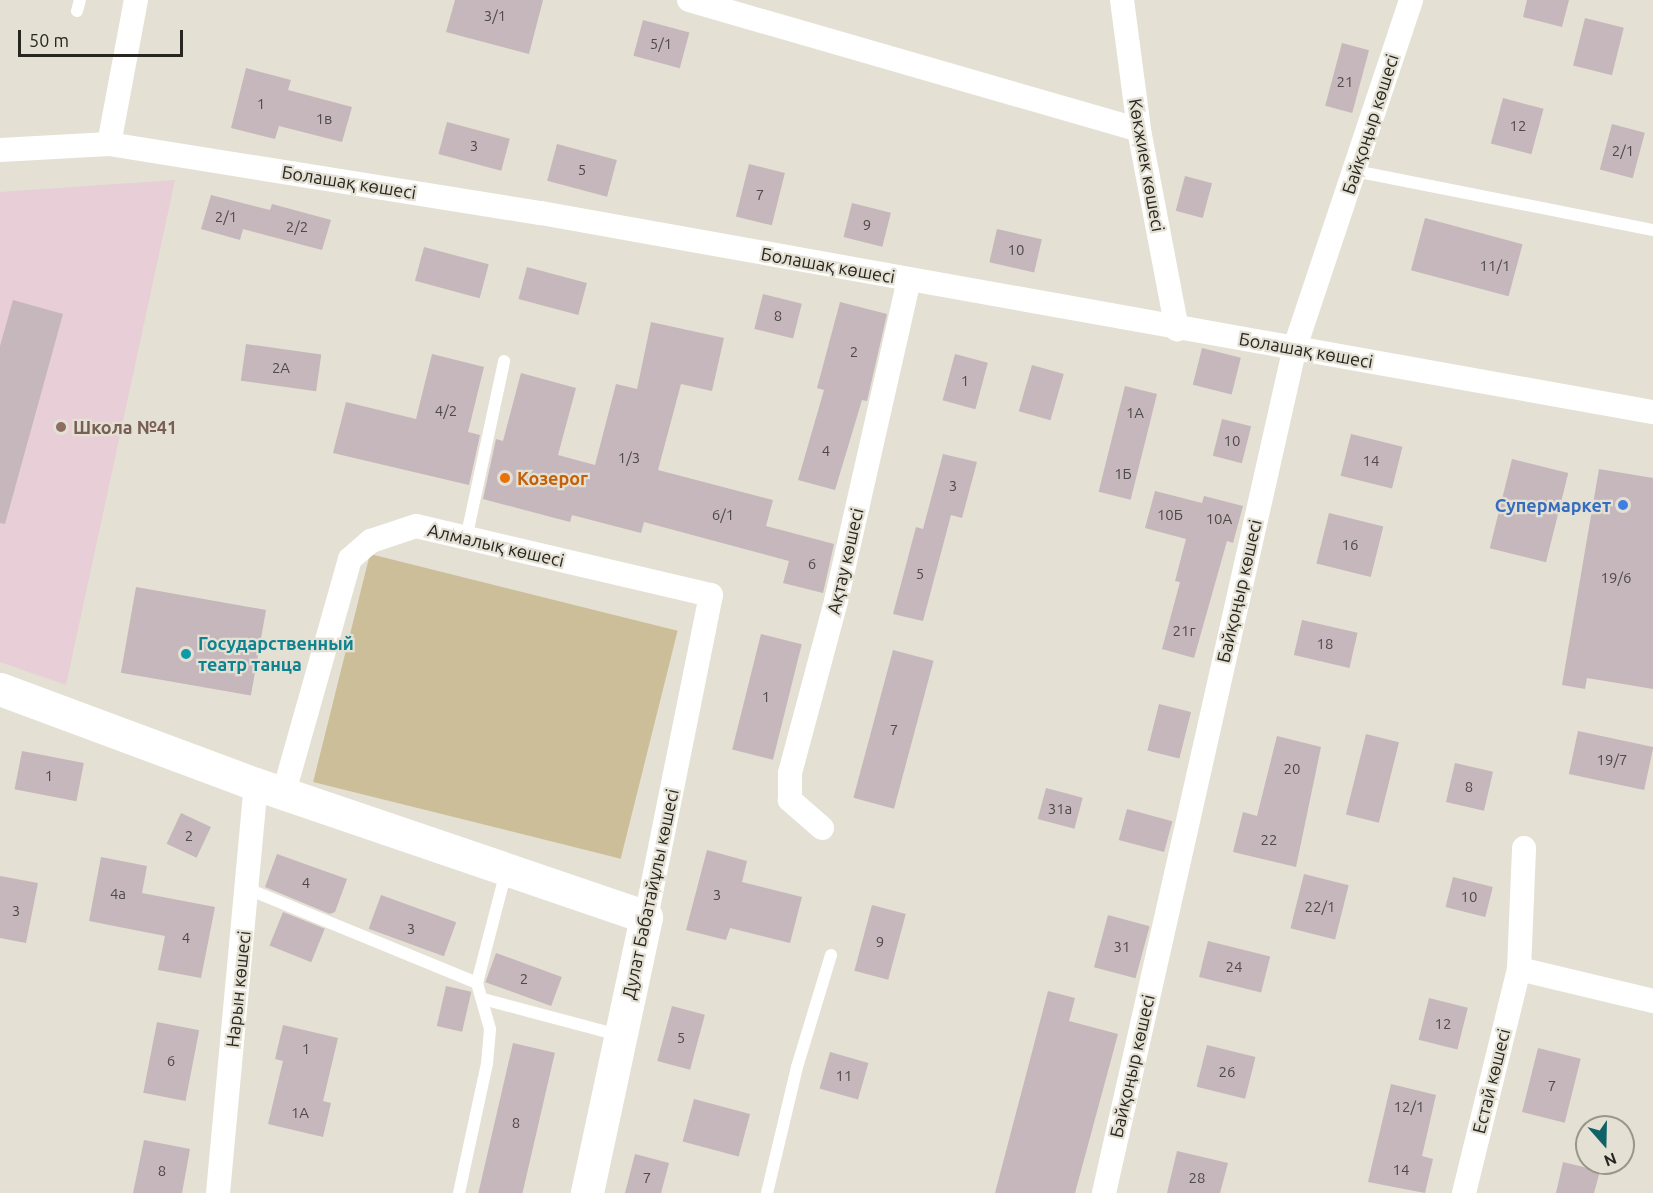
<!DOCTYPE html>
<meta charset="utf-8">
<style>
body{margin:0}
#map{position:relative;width:1653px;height:1193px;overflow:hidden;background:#e4e0d3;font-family:Ubuntu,sans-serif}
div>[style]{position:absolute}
.education>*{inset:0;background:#e7ced7}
.green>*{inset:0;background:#cbbe99;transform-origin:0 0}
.building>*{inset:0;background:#c5b7bc;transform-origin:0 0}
.lane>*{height:12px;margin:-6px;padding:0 6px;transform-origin:6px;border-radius:6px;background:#fff}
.street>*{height:24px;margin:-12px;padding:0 12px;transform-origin:12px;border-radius:12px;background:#fff}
.secondary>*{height:33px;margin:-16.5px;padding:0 16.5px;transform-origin:16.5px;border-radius:16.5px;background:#fff}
.dots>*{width:16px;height:16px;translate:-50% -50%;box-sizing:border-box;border:3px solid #e4e0d3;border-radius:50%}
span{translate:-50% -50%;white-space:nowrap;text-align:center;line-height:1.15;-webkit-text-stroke:4.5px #e4e0d3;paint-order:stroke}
.number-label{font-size:15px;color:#4f4a48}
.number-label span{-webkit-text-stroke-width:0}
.street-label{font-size:18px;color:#282621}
.education-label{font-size:18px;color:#785e54;font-weight:700}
.left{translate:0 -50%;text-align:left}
.food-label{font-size:18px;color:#c56008;font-weight:700}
.shop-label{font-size:18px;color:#366cbe;font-weight:700}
.right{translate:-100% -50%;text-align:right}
.culture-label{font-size:18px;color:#0d838f;font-weight:700}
.north{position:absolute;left:1575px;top:1115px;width:60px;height:60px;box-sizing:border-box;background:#e4e0d3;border:2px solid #99968c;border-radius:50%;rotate:160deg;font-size:16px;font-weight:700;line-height:24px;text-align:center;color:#282621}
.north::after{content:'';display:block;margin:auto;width:21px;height:27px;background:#116168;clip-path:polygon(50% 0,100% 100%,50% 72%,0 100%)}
.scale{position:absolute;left:18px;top:30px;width:165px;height:27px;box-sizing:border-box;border:3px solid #282621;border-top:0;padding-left:8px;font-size:18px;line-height:21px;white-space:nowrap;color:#282621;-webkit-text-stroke:4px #e4e0d3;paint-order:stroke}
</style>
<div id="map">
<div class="education">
<i style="clip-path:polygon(175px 180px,66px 685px,0 662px,0 192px)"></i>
</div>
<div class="green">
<i style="left:370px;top:554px;width:317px;height:235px;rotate:14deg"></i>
</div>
<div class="building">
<i style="clip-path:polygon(455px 0,543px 0,529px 54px,446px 32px)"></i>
<i style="clip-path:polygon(1527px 0,1569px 0,1562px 27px,1523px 17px)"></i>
<i style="left:1585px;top:18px;width:40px;height:49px;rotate:14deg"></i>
<i style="left:643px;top:20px;width:48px;height:37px;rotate:15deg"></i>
<i style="left:1342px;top:43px;width:28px;height:65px;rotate:15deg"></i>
<i style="clip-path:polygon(246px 68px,291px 80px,288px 90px,352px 107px,342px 142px,279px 126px,275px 139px,231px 128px)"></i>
<i style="left:1503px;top:98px;width:42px;height:47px;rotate:15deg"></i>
<i style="left:447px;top:122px;width:65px;height:33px;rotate:15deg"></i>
<i style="left:1612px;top:124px;width:34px;height:47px;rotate:15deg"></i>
<i style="left:557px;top:144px;width:62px;height:38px;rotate:15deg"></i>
<i style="left:749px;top:164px;width:37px;height:54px;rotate:14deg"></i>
<i style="left:1185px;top:176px;width:28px;height:36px;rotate:15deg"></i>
<i style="clip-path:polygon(211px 195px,270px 210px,272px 204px,331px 220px,322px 250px,243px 229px,240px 240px,201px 229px)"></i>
<i style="left:852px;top:203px;width:40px;height:35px;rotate:14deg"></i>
<i style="left:1425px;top:218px;width:101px;height:54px;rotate:15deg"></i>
<i style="left:997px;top:229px;width:46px;height:34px;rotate:13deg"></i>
<i style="left:424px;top:247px;width:67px;height:35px;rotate:15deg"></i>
<i style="left:527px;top:267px;width:62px;height:33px;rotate:15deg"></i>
<i style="left:763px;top:294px;width:40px;height:36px;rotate:14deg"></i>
<i style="clip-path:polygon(13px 300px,63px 314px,5px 524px,0 523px,0 346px)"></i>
<i style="clip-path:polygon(840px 302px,887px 314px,867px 401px,862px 400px,835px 490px,798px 480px,824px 390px,817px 388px)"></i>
<i style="clip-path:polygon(651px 322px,724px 338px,712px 391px,681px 384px,658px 470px,773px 500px,766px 526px,834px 544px,823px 593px,783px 583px,789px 561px,644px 522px,641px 533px,572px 515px,570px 522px,483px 499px,496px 439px,503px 441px,521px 373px,576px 388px,558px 455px,595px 465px,616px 384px,637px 389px)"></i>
<i style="left:246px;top:344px;width:76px;height:37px;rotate:8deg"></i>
<i style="left:1202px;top:348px;width:40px;height:38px;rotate:14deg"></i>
<i style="clip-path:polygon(432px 354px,484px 367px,468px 432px,480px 435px,469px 485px,333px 453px,346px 402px,416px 419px)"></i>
<i style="left:955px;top:354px;width:34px;height:48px;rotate:15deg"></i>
<i style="left:1032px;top:365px;width:33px;height:48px;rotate:16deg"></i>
<i style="left:1125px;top:386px;width:33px;height:109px;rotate:14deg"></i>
<i style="left:1222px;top:419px;width:30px;height:38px;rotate:14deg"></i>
<i style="left:1351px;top:434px;width:53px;height:43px;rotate:14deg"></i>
<i style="clip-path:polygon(943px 454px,977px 462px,962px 518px,951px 515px,923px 621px,893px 614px,916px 527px,923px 529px)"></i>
<i style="left:1512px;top:459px;width:58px;height:92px;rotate:14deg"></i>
<i style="clip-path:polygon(1599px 469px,1653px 478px,1653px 689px,1587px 678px,1585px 689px,1562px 685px)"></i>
<i style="clip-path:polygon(1155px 491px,1202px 503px,1204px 496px,1243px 506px,1233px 543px,1227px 541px,1194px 658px,1162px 649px,1180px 582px,1175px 581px,1186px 539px,1145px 528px)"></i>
<i style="left:1329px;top:513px;width:56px;height:52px;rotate:14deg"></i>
<i style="left:136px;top:587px;width:132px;height:87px;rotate:10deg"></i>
<i style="left:1302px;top:620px;width:57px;height:36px;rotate:13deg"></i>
<i style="left:761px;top:634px;width:42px;height:119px;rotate:14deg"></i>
<i style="left:893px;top:650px;width:42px;height:153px;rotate:15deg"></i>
<i style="left:1159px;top:704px;width:33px;height:48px;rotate:14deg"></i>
<i style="left:1578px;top:731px;width:77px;height:44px;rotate:12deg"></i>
<i style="left:1366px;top:734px;width:34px;height:83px;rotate:14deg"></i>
<i style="clip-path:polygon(1277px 736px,1321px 747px,1296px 867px,1233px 852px,1243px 812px,1257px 816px)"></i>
<i style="left:22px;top:751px;width:63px;height:39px;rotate:11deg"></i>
<i style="left:1455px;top:763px;width:39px;height:40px;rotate:13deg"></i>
<i style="left:1046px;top:788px;width:38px;height:32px;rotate:15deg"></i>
<i style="left:1127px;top:809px;width:47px;height:32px;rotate:15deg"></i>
<i style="left:181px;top:813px;width:33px;height:34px;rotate:25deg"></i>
<i style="clip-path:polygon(707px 850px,747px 861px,742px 882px,802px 897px,790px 943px,730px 928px,726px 940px,686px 930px)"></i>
<i style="clip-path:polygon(277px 854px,347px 879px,335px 912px,330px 914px,265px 887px)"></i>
<i style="clip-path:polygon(101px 857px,147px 866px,142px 893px,215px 907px,201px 978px,158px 970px,165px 936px,89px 921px)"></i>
<i style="left:1304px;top:874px;width:46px;height:56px;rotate:14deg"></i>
<i style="clip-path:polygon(0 876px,38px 883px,26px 943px,0 938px)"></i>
<i style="left:1453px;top:877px;width:41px;height:31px;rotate:14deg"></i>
<i style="left:381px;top:895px;width:80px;height:36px;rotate:20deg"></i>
<i style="left:872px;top:905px;width:35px;height:68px;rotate:15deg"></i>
<i style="left:283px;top:912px;width:45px;height:36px;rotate:22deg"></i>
<i style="left:1108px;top:915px;width:43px;height:54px;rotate:15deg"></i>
<i style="left:1208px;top:941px;width:64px;height:37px;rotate:14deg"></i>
<i style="left:496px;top:953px;width:70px;height:31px;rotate:20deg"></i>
<i style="left:446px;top:986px;width:26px;height:41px;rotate:13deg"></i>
<i style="clip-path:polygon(1048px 991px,1075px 998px,1069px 1021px,1118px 1034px,1075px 1193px,995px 1193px)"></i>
<i style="left:1429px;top:998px;width:40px;height:43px;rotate:14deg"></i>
<i style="left:672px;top:1006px;width:34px;height:57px;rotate:15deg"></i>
<i style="left:157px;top:1022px;width:43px;height:72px;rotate:11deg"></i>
<i style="clip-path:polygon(283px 1025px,338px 1038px,323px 1101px,331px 1103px,323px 1137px,268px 1124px,283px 1061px,275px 1059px)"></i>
<i style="left:513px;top:1043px;width:43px;height:154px;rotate:13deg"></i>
<i style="left:1207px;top:1045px;width:50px;height:43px;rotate:14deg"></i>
<i style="left:1538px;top:1048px;width:44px;height:66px;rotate:14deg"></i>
<i style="left:830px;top:1052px;width:40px;height:38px;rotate:16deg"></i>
<i style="clip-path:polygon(1391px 1084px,1436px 1095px,1422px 1156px,1433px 1159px,1425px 1193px,1368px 1182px)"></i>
<i style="left:694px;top:1099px;width:58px;height:44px;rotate:15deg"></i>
<i style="clip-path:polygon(144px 1140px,190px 1149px,182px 1193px,133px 1193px)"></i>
<i style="clip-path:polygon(1177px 1151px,1228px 1163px,1220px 1193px,1167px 1193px)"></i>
<i style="clip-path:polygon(635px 1154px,669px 1163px,661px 1193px,625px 1193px)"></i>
<i style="clip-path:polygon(1563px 1162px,1600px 1171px,1594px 1193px,1556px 1193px)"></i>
</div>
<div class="lane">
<i style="left:77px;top:11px;width:11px;rotate:-75deg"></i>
<i style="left:1355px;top:171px;width:304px;rotate:11.2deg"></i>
<i style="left:466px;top:539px;width:182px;rotate:-77.9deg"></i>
<i style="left:248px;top:889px;width:248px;rotate:22.3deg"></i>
<i style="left:483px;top:999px;width:140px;rotate:14.9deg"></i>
<i style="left:459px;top:1193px;width:132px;rotate:-77.8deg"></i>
<i style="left:487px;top:1064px;width:35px;rotate:-85deg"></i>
<i style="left:490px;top:1029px;width:48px;rotate:-105.8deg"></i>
<i style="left:477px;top:983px;width:115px;rotate:-75.4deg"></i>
<i style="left:767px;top:1193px;width:130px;rotate:-76.6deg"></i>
<i style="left:797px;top:1067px;width:117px;rotate:-73.1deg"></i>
</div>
<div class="street">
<i style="left:689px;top:0;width:468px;rotate:16.1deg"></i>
<i style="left:1122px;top:0;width:131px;rotate:82.5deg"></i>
<i style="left:1139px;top:130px;width:203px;rotate:79.2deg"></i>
<i style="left:109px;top:144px;width:147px;rotate:-79.4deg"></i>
<i style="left:0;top:150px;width:109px;rotate:-3.2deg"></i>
<i style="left:109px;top:144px;width:437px;rotate:9.1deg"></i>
<i style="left:541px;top:213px;width:1130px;rotate:10.15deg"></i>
<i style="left:284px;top:792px;width:242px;rotate:-74.2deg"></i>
<i style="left:350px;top:559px;width:28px;rotate:-41deg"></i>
<i style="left:371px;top:541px;width:47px;rotate:-18.4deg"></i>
<i style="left:416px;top:526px;width:303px;rotate:13.2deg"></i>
<i style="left:711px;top:595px;width:328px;rotate:101.4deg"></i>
<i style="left:822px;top:828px;width:43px;rotate:-138.8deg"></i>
<i style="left:790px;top:800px;width:27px;rotate:-90deg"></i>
<i style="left:790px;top:773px;width:178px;rotate:-75deg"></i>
<i style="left:836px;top:601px;width:329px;rotate:-77.2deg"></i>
<i style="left:1519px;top:969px;width:138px;rotate:13.4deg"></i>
<i style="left:218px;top:1193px;width:411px;rotate:-84.7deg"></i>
<i style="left:1104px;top:1193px;width:867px;rotate:-77.28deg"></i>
<i style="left:1295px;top:347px;width:366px;rotate:-71.5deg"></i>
<i style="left:1464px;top:1193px;width:231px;rotate:-76.2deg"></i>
<i style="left:1519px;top:969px;width:121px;rotate:-87.6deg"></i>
</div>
<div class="secondary">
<i style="left:0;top:689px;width:273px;rotate:20.4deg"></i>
<i style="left:256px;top:784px;width:412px;rotate:18.8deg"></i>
<i style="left:646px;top:917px;width:282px;rotate:102.1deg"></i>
</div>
<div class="dots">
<i style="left:61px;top:427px;background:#8d6e63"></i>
<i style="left:505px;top:478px;background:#e8710a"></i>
<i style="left:1623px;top:505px;background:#3f7fe0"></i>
<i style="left:186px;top:654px;background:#0f9aa8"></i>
</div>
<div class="number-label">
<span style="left:495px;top:16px">3/1</span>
<span style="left:661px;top:44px">5/1</span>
<span style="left:1345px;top:82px">21</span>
<span style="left:261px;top:104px">1</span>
<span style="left:324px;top:119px">1в</span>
<span style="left:1518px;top:126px">12</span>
<span style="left:474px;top:146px">3</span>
<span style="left:1623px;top:151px">2/1</span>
<span style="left:582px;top:170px">5</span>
<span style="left:760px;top:195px">7</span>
<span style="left:226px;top:217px">2/1</span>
<span style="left:867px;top:225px">9</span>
<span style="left:297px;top:227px">2/2</span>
<span style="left:1016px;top:250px">10</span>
<span style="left:1495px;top:266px">11/1</span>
<span style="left:778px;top:316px">8</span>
<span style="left:854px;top:352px">2</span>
<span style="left:281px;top:368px">2А</span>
<span style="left:965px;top:381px">1</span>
<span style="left:446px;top:411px">4/2</span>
<span style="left:1135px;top:413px">1А</span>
<span style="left:1232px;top:441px">10</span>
<span style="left:826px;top:451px">4</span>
<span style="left:629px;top:458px">1/3</span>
<span style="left:1371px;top:461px">14</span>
<span style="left:1123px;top:474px">1Б</span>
<span style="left:953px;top:486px">3</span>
<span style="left:723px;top:515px">6/1</span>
<span style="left:1170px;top:515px">10Б</span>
<span style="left:1219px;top:519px">10А</span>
<span style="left:1350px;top:545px">16</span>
<span style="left:812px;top:564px">6</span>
<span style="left:920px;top:574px">5</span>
<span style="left:1616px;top:578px">19/6</span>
<span style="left:1184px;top:631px">21г</span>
<span style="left:1325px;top:644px">18</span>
<span style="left:766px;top:697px">1</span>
<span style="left:894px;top:730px">7</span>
<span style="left:1612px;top:760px">19/7</span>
<span style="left:1292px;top:769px">20</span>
<span style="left:49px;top:776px">1</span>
<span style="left:1469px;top:787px">8</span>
<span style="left:1060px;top:809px">31а</span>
<span style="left:189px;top:836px">2</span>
<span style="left:1269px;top:840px">22</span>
<span style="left:306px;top:883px">4</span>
<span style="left:118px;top:894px">4а</span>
<span style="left:717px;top:895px">3</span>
<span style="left:1469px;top:897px">10</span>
<span style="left:1320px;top:907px">22/1</span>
<span style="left:16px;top:911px">3</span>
<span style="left:411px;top:929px">3</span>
<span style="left:186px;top:938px">4</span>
<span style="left:880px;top:942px">9</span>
<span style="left:1122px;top:947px">31</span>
<span style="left:1234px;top:967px">24</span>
<span style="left:524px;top:979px">2</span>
<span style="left:1443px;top:1024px">12</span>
<span style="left:681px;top:1038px">5</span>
<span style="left:306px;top:1049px">1</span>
<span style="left:171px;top:1061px">6</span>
<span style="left:1227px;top:1072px">26</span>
<span style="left:844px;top:1076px">11</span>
<span style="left:1552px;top:1086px">7</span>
<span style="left:1409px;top:1107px">12/1</span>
<span style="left:300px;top:1113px">1А</span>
<span style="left:516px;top:1123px">8</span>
<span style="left:1401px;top:1170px">14</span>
<span style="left:162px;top:1171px">8</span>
<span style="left:647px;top:1178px">7</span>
<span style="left:1197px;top:1178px">28</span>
</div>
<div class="street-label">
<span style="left:1370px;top:124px;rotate:-72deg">Байқоңыр көшесі</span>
<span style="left:1147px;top:165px;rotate:80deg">Көкжиек көшесі</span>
<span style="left:349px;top:182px;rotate:9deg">Болашақ көшесі</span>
<span style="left:828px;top:265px;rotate:10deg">Болашақ көшесі</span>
<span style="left:1306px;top:350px;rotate:10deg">Болашақ көшесі</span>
<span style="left:496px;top:545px;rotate:13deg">Алмалық көшесі</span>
<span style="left:845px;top:561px;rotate:-77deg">Ақтау көшесі</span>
<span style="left:1239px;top:591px;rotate:-77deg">Байқоңыр көшесі</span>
<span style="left:650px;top:894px;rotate:-78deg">Дулат Бабатайұлы көшесі</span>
<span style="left:238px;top:989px;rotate:-84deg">Нарын көшесі</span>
<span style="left:1132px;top:1066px;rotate:-77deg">Байқоңыр көшесі</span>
<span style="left:1491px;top:1081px;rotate:-76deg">Естай көшесі</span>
</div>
<div class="education-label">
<span class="left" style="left:73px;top:427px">Школа №41</span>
</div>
<div class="food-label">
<span class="left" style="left:517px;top:478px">Козерог</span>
</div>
<div class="shop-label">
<span class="right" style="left:1611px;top:505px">Супермаркет</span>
</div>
<div class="culture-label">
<span class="left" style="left:198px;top:654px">Государственный<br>театр танца</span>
</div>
<div class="north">N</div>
<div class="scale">50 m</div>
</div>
